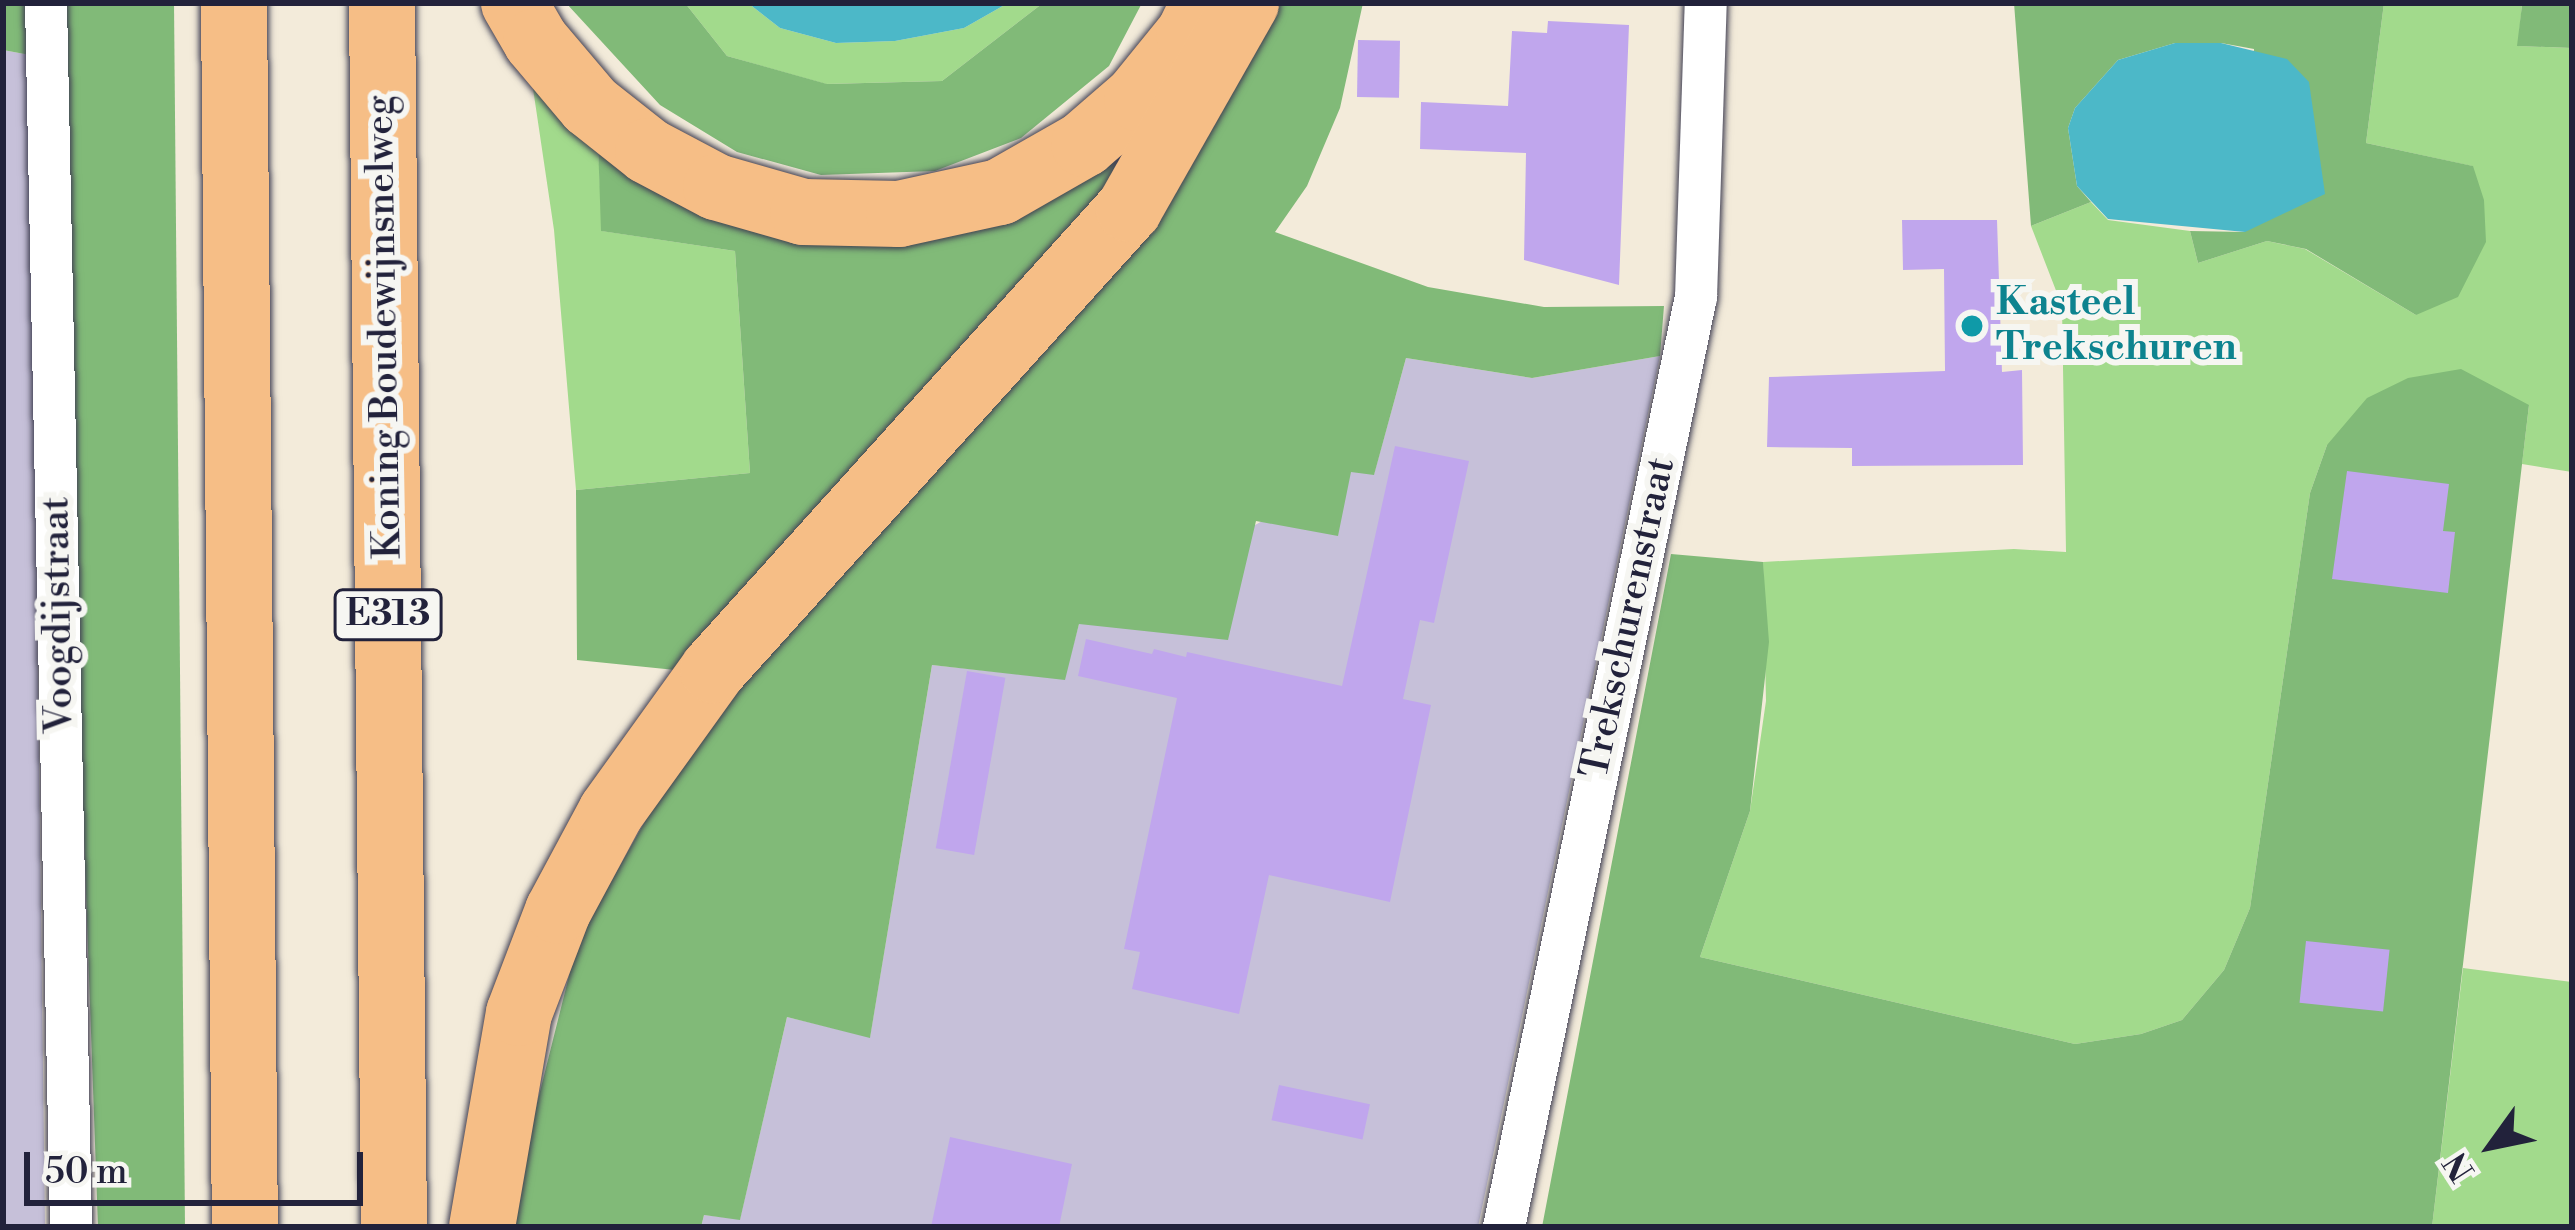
<!DOCTYPE html>
<style>
body{margin:0}
#map{position:relative;width:2575px;height:1230px;overflow:hidden;background:#f3ebda;font-family:"Libre Bodoni",serif}
div>[style]{position:absolute}
.industrial>*{inset:0;background:#c6c0d9}
.green>*{inset:0;background:#a2da8c}
.forest>*{inset:0;background:#81ba78}
.water>*{inset:0;background:#4cb8c8}
.building>*{inset:0;background:#c0a6ed;transform-origin:0 0}
.roads{filter:drop-shadow(0 0 3px #414053) drop-shadow(0 0 3px #414053)}
.street>*{height:42px;margin:-21px;padding:0 21px;transform-origin:21px;border-radius:21px;background:#fff}
.highway>*{height:66px;margin:-33px;padding:0 33px;transform-origin:33px;border-radius:33px;background:#f6be86}
.dots>*{width:33px;height:33px;translate:-50% -50%;box-sizing:border-box;border:6px solid #f6f6f2;border-radius:50%}
span{translate:-50% -50%;white-space:nowrap;text-align:center;line-height:1.15;-webkit-text-stroke:12px #f6f6f2;paint-order:stroke}
.shield-label span{padding:3px 9px;background:#f6f6f2;border:3px solid;border-radius:9px;-webkit-text-stroke-width:0}
.shield-label{font-size:36px;color:#22223b;font-weight:700}
.culture-label{font-size:39px;color:#0d838f;font-weight:700}
.left{translate:0 -50%;text-align:left}
.street-label{font-size:39px;color:#22223b}
.frame{position:absolute;inset:0;border:6px solid #22223b;pointer-events:none}
.north{position:absolute;left:2431px;top:1086px;width:120px;height:120px;-webkit-text-stroke:9px #f6f6f2;paint-order:stroke;rotate:237deg;font-size:33px;font-weight:700;line-height:48px;text-align:center;color:#22223b}
.north::after{content:'';display:block;margin:auto;width:42px;height:54px;background:#22223b;clip-path:polygon(50% 0,100% 100%,50% 72%,0 100%)}
.scale{position:absolute;left:24px;top:1152px;width:339px;height:54px;box-sizing:border-box;border:6px solid #22223b;border-top:0;padding-left:15px;font-size:36px;line-height:42px;white-space:nowrap;color:#22223b;-webkit-text-stroke:9px #f6f6f2;paint-order:stroke}
</style>
<div id="map">
<div class="industrial">
<i style="clip-path:polygon(3px 50px,30px 55px,45px 1227px,3px 1227px)"></i>
<i style="clip-path:polygon(1660px 356px,1478px 1227px,701px 1227px,704px 1215px,740px 1219px,787px 1017px,870px 1037px,932px 665px,1064px 679px,1079px 624px,1351px 471px,1374px 474px,1406px 358px,1532px 378px)"></i>
</div>
<div class="green">
<i style="clip-path:polygon(685px 3px,748px 3px,780px 28px,836px 43px,895px 41px,964px 28px,1008px 3px,1043px 3px,942px 81px,826px 84px,727px 56px)"></i>
<i style="clip-path:polygon(2384px 3px,2522px 4px,2518px 46px,2572px 48px,2572px 472px,2522px 464px,2529px 405px,2327px 445px,2310px 493px,2250px 908px,2224px 970px,2182px 1020px,2141px 1034px,2075px 1044px,1700px 957px,1750px 811px,1766px 701px,1763px 562px,2014px 549px,2066px 552px,2062px 306px,2031px 226px,2091px 202px,2108px 220px,2190px 231px,2198px 263px,2267px 241px,2305px 249px,2416px 315px,2472px 166px,2366px 143px)"></i>
<i style="clip-path:polygon(531px 75px,598px 143px,602px 231px,735px 251px,750px 473px,576px 490px,554px 230px)"></i>
<i style="clip-path:polygon(2463px 968px,2572px 982px,2572px 1227px,2432px 1227px)"></i>
</div>
<div class="forest">
<i style="clip-path:polygon(3px 3px,28px 3px,30px 55px,3px 50px)"></i>
<i style="clip-path:polygon(54px 3px,174px 3px,185px 1227px,98px 1227px)"></i>
<i style="clip-path:polygon(566px 3px,685px 3px,727px 56px,827px 84px,942px 81px,1043px 3px,1142px 3px,1109px 66px,1021px 138px,935px 171px,821px 175px,737px 152px,660px 105px)"></i>
<i style="clip-path:polygon(1265px 3px,1363px 3px,1340px 108px,1307px 186px,1275px 232px,1428px 287px,1544px 307px,1664px 306px,1660px 356px,1532px 378px,1406px 358px,1374px 475px,1351px 472px,1338px 536px,1256px 521px,1228px 640px,1079px 624px,1065px 680px,932px 665px,870px 1038px,787px 1017px,740px 1220px,704px 1215px,701px 1227px,506px 1227px,578px 940px,687px 747px)"></i>
<i style="clip-path:polygon(2014px 3px,2384px 3px,2366px 143px,2473px 166px,2484px 200px,2486px 242px,2458px 297px,2416px 315px,2306px 249px,2267px 241px,2198px 263px,2190px 231px,2245px 232px,2254px 49px,2221px 43px,2175px 43px,2118px 60px,2075px 108px,2068px 128px,2077px 186px,2091px 202px,2031px 226px)"></i>
<i style="clip-path:polygon(2502px 3px,2572px 3px,2572px 48px,2517px 46px,2522px 5px)"></i>
<i style="clip-path:polygon(598px 143px,724px 217px,1138px 146px,1082px 222px,685px 671px,577px 660px,576px 490px,750px 473px,735px 251px,601px 231px)"></i>
<i style="clip-path:polygon(2461px 369px,2529px 405px,2432px 1227px,1542px 1227px,1671px 554px,1763px 562px,1769px 642px,1750px 811px,1700px 957px,2075px 1044px,2141px 1034px,2182px 1020px,2224px 970px,2250px 908px,2310px 493px,2327px 445px,2367px 398px,2408px 378px)"></i>
</div>
<div class="water">
<i style="clip-path:polygon(748px 3px,1008px 3px,964px 28px,895px 41px,836px 43px,780px 28px)"></i>
<i style="clip-path:polygon(2175px 43px,2221px 43px,2287px 59px,2309px 82px,2325px 194px,2245px 232px,2108px 219px,2077px 186px,2068px 128px,2075px 108px,2118px 60px)"></i>
</div>
<div class="building">
<i style="clip-path:polygon(1548px 21px,1629px 25px,1619px 285px,1524px 260px,1526px 153px,1420px 149px,1421px 102px,1508px 106px,1512px 31px,1547px 33px)"></i>
<i style="left:1358px;top:40px;width:42px;height:57px;rotate:1deg"></i>
<i style="clip-path:polygon(1902px 220px,1997px 220px,2002px 372px,2022px 370px,2023px 465px,1852px 466px,1852px 448px,1767px 447px,1769px 377px,1945px 371px,1944px 269px,1903px 270px)"></i>
<i style="clip-path:polygon(1395px 446px,1469px 461px,1434px 623px,1420px 620px,1403px 699px,1431px 705px,1390px 902px,1269px 875px,1239px 1014px,1132px 989px,1140px 952px,1124px 949px,1177px 698px,1078px 676px,1086px 639px,1152px 654px,1154px 649px,1186px 657px,1187px 652px,1342px 686px)"></i>
<i style="clip-path:polygon(2347px 471px,2449px 484px,2443px 531px,2455px 532px,2448px 593px,2332px 579px)"></i>
<i style="left:967px;top:671px;width:39px;height:180px;rotate:10deg"></i>
<i style="left:2306px;top:941px;width:84px;height:62px;rotate:6deg"></i>
<i style="left:1279px;top:1085px;width:93px;height:36px;rotate:12deg"></i>
<i style="clip-path:polygon(950px 1137px,1072px 1164px,1059px 1227px,931px 1227px)"></i>
</div>
<div class="roads">
<div class="street">
<i style="left:46px;top:3px;width:1224px;rotate:88.83deg"></i>
<i style="left:1504px;top:1227px;width:950px;rotate:-78.34deg"></i>
<i style="left:1696px;top:297px;width:294px;rotate:-88.1deg"></i>
</div>
<div class="highway">
<i style="left:234px;top:3px;width:1224px;rotate:89.49deg"></i>
<i style="left:382px;top:3px;width:1224px;rotate:89.44deg"></i>
<i style="left:514px;top:3px;width:44px;rotate:59.9deg"></i>
<i style="left:536px;top:41px;width:84px;rotate:49.8deg"></i>
<i style="left:590px;top:105px;width:74px;rotate:38.4deg"></i>
<i style="left:648px;top:151px;width:77px;rotate:27.9deg"></i>
<i style="left:716px;top:187px;width:91px;rotate:16deg"></i>
<i style="left:803px;top:212px;width:96px;rotate:1.2deg"></i>
<i style="left:899px;top:214px;width:103px;rotate:-12.3deg"></i>
<i style="left:1000px;top:192px;width:97px;rotate:-29.7deg"></i>
<i style="left:1084px;top:144px;width:70px;rotate:-41deg"></i>
<i style="left:1137px;top:98px;width:82px;rotate:-50.9deg"></i>
<i style="left:1189px;top:34px;width:34px;rotate:-64deg"></i>
<i style="left:482px;top:1227px;width:217px;rotate:-80.2deg"></i>
<i style="left:519px;top:1013px;width:109px;rotate:-69.1deg"></i>
<i style="left:558px;top:911px;width:112px;rotate:-61.8deg"></i>
<i style="left:611px;top:812px;width:175px;rotate:-54.3deg"></i>
<i style="left:713px;top:670px;width:621px;rotate:-47.94deg"></i>
<i style="left:1129px;top:209px;width:237px;rotate:-60.4deg"></i>
</div>
</div>
<div class="dots">
<i style="left:1972px;top:326px;background:#0f9aa8"></i>
</div>
<div class="shield-label">
<span style="left:388px;top:615px">E313</span>
</div>
<div class="culture-label">
<span class="left" style="left:1996px;top:326px">Kasteel<br>Trekschuren</span>
</div>
<div class="street-label">
<span style="left:385px;top:327px;rotate:-91deg">Koning Boudewijnsnelweg</span>
<span style="left:59px;top:615px;rotate:-91deg">Voogdijstraat</span>
<span style="left:1629px;top:618px;rotate:-78deg">Trekschurenstraat</span>
</div>
<div class="frame"></div>
<div class="north">N</div>
<div class="scale">50 m</div>
</div>
